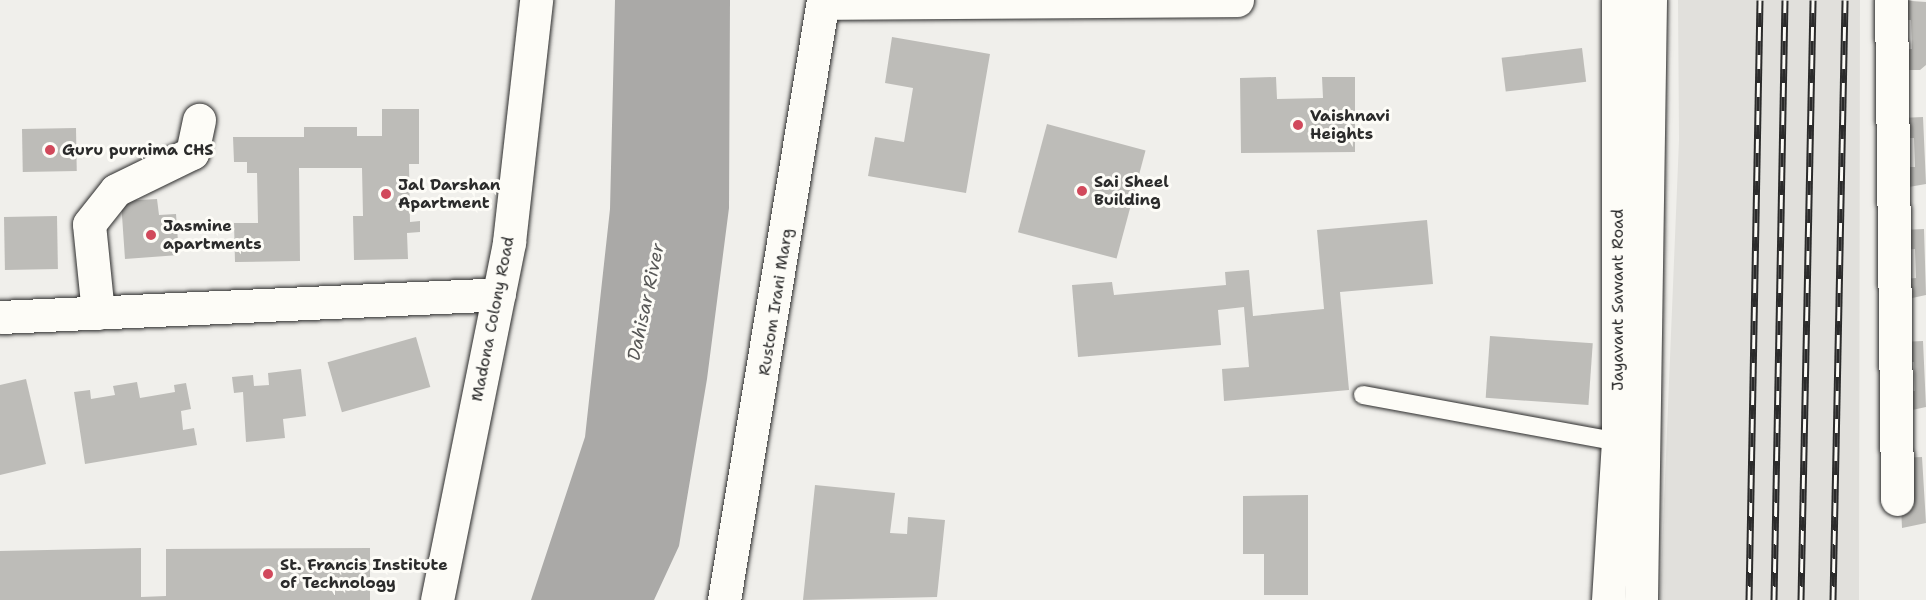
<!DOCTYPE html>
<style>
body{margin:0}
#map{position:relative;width:1926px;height:600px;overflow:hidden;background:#f0efeb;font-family:"Shantell Sans",sans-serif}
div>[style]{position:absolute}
.built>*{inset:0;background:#e1e0dc}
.water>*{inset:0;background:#aaa9a7}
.building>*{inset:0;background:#bdbcb8;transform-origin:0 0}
.roads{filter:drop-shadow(0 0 2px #2b2b2b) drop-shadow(0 0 2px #2b2b2b)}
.lane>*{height:18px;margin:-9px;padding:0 9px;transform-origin:9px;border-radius:9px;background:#fdfcf7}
.street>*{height:33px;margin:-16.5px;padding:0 16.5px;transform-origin:16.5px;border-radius:16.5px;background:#fdfcf7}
.secondary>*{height:33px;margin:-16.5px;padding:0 16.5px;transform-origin:16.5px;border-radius:16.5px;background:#fdfcf7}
.rail>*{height:7px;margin-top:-3.5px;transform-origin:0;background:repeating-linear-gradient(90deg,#fdfcf7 0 14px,#2b2b2b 0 28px);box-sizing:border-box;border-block:2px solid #2b2b2b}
.dots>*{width:16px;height:16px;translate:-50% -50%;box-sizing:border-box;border:3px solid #fdfcf7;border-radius:50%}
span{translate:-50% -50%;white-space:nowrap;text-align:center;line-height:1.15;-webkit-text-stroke:6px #fdfcf7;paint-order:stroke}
.poi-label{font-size:16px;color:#2b2b2b;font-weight:700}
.left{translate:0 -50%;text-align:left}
.street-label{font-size:16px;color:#2b2b2b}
.water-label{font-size:18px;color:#575756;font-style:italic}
</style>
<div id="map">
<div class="built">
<i style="clip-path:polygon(1678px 0,1860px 0,1859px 600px,1660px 600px,1679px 140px)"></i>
</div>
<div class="water">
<i style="clip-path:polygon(615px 0,730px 0,729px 208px,707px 379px,679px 546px,654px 600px,531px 600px,585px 437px,610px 209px)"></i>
</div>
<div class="building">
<i style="clip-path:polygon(1897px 0,1926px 2px,1926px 65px,1920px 70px,1900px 70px,1899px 49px,1912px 49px,1911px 20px,1898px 20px)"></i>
<i style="clip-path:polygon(892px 37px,990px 54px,966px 193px,868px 176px,875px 137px,904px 142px,913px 88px,885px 83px)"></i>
<i style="left:1582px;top:48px;width:34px;height:81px;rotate:83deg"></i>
<i style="clip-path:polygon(1276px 77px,1277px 99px,1323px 98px,1322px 77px,1355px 77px,1355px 152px,1241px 153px,1240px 78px)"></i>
<i style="clip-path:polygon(382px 109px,419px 109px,419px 164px,409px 164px,410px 222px,420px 221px,420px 232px,407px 233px,408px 259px,354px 260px,353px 216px,363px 216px,362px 168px,299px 168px,300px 261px,235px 262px,234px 223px,258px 223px,257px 173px,247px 173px,247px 162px,234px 162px,233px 137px,304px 137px,304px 127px,357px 127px,357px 136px,382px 136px)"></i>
<i style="clip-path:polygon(1923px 117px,1926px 184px,1903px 188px,1902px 167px,1915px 167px,1914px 138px,1901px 138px,1901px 118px)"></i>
<i style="left:1047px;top:124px;width:102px;height:112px;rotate:15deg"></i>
<i style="left:76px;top:128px;width:43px;height:54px;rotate:89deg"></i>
<i style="clip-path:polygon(157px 199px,159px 215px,176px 214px,179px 255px,125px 259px,121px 201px)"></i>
<i style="left:57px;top:216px;width:53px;height:53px;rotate:89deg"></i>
<i style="clip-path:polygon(1427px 220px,1433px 284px,1340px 292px,1349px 390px,1224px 401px,1222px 369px,1249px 367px,1244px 307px,1218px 310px,1221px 345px,1078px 357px,1072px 285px,1112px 282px,1114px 295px,1226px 285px,1225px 272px,1249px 270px,1253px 316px,1324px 309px,1317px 230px)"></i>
<i style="clip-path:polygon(1924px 229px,1926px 295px,1903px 300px,1903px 279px,1916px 278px,1915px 249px,1902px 250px,1902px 230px)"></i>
<i style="left:1490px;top:336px;width:103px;height:62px;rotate:4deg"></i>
<i style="left:416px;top:337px;width:52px;height:92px;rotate:74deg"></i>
<i style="clip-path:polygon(1923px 341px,1926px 407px,1903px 412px,1902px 391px,1915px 391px,1914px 362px,1901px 362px,1901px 342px)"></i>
<i style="clip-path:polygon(301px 369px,306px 416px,283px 419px,285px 438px,246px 442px,243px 392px,234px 393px,232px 377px,253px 375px,254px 386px,269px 385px,268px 373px)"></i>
<i style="clip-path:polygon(26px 379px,46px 464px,0 475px,0 385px)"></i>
<i style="clip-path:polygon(137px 382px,140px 398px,175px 392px,174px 385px,186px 383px,191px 409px,181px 411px,183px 430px,194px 428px,197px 445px,85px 464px,74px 392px,90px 390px,91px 399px,115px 395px,113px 386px)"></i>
<i style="clip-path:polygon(1922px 457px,1926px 523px,1902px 528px,1901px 507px,1914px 506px,1913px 477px,1900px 458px)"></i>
<i style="clip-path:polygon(815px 485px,895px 493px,890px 533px,907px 534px,908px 517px,945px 520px,937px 597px,803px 600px)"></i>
<i style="clip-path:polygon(1308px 495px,1308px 595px,1264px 595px,1264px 554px,1243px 554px,1243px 496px)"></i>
<i style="clip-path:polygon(141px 548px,141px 597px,166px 596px,166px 549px,370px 548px,370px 600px,0 600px,0 551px)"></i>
</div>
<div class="roads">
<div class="lane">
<i style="left:1363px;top:395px;width:259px;rotate:10.4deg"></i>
</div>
<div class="street">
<i style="left:1891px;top:0;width:499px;rotate:89.3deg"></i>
<i style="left:823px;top:3px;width:414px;rotate:-0.4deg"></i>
<i style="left:98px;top:313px;width:89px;rotate:-95.8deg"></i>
<i style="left:89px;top:224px;width:43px;rotate:-51.5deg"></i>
<i style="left:116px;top:190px;width:85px;rotate:-26deg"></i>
<i style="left:192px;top:153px;width:34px;rotate:-78deg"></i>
<i style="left:0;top:317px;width:499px;rotate:-2.6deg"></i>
<i style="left:437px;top:600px;width:365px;rotate:-78.6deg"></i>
<i style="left:509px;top:242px;width:244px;rotate:-83.6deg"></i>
</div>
<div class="secondary">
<i style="left:724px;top:600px;width:608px;rotate:-80.63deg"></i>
<i style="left:1608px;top:600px;width:158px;rotate:-86.4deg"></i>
<i style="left:1618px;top:442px;width:442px;rotate:-90deg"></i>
<i style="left:1641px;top:600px;width:600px;rotate:-89.14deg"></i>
</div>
</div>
<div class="rail">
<i style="left:1749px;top:600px;width:600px;rotate:-88.95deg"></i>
<i style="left:1774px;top:600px;width:600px;rotate:-88.95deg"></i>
<i style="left:1801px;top:600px;width:600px;rotate:-88.85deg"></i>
<i style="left:1833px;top:600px;width:600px;rotate:-88.85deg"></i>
</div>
<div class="dots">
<i style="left:1298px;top:125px;background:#d1495b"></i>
<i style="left:50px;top:150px;background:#d1495b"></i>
<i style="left:1082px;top:191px;background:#d1495b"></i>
<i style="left:386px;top:194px;background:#d1495b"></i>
<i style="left:151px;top:235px;background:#d1495b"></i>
<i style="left:268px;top:574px;background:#d1495b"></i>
</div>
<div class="poi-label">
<span class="left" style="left:1310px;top:125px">Vaishnavi<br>Heights</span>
<span class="left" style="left:62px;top:150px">Guru purnima CHS</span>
<span class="left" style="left:1094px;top:191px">Sai Sheel<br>Building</span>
<span class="left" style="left:398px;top:194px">Jal Darshan<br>Apartment</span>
<span class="left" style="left:163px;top:235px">Jasmine<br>apartments</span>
<span class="left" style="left:280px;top:574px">St. Francis Institute<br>of Technology</span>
</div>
<div class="street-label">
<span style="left:1618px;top:300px;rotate:-90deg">Jayavant Sawant Road</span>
<span style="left:776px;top:302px;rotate:-81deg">Rustom Irani Marg</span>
<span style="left:493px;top:319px;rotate:-79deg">Madona Colony Road</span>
</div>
<div class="water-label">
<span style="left:646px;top:302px;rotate:-78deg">Dahisar River</span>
</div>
</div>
